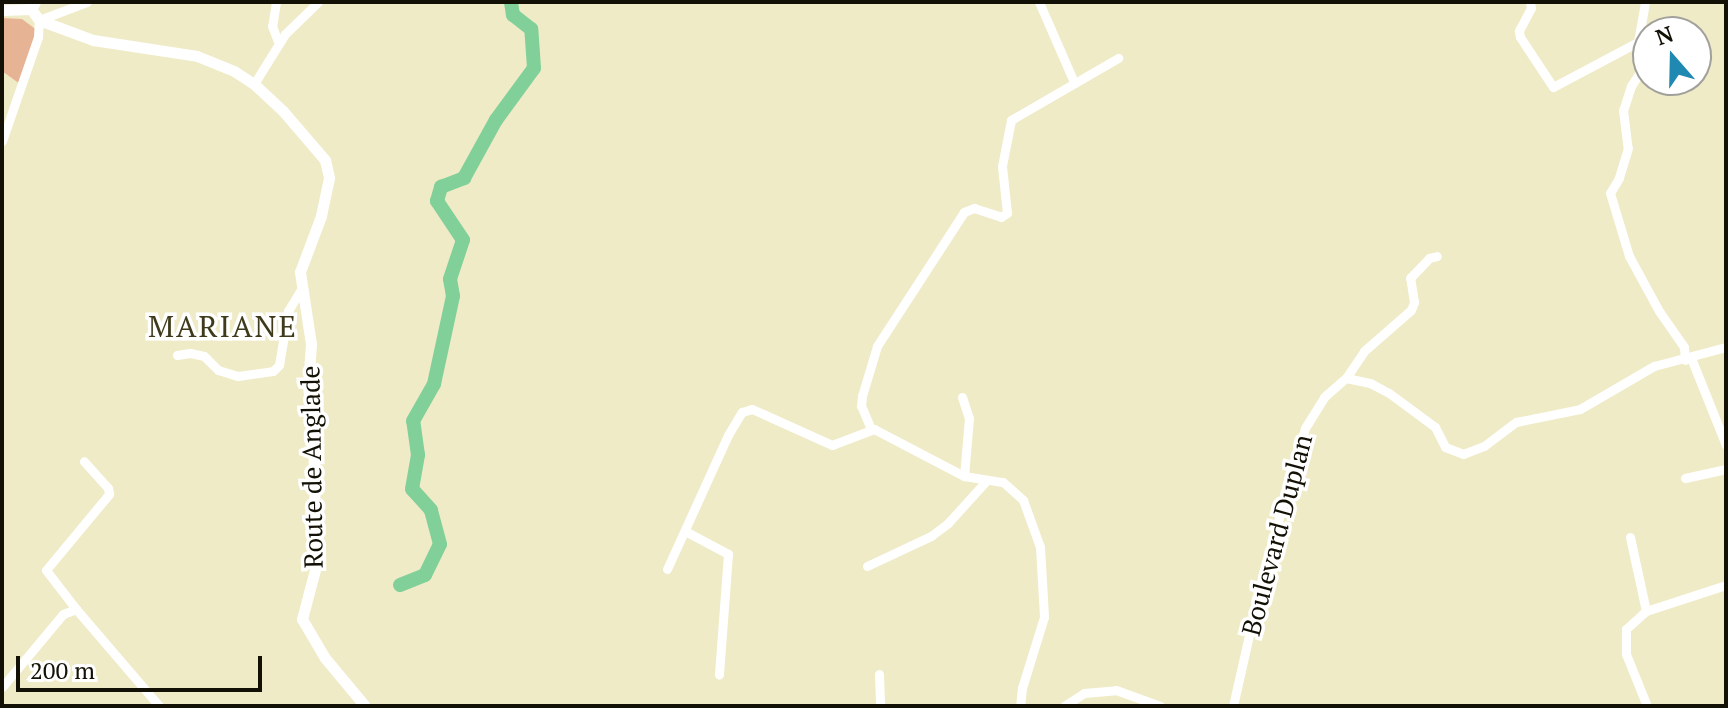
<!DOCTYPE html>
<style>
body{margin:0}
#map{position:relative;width:1728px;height:708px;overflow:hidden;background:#efebc7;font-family:"PT Serif",serif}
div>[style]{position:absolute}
.green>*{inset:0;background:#e7b395}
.river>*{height:14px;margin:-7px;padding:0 7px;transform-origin:7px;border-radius:7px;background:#81d099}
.minor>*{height:9px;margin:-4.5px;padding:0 4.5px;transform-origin:4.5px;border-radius:4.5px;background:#fff}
.tertiary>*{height:11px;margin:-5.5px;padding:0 5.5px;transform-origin:5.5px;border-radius:5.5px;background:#fff}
span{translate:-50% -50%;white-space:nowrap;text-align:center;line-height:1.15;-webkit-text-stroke:7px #fff;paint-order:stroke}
.street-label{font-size:26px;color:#131105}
.quarter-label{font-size:30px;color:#3e3a1b;letter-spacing:2px}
.frame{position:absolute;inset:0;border:4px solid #131105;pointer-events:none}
.north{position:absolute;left:1632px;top:16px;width:80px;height:80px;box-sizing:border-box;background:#fff;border:2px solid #a1a09b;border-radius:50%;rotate:340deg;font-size:22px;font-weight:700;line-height:32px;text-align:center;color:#131105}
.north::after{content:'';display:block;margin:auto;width:28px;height:36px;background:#2089b1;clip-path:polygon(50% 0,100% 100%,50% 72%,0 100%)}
.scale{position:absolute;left:16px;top:656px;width:246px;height:36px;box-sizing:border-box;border:4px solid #131105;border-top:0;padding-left:10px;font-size:24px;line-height:28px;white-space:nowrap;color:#131105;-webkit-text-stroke:6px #fff;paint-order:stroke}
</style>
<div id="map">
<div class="green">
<i style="clip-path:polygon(2px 18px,22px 19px,38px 31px,20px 84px,2px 71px)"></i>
</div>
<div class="river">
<i style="left:400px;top:585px;width:27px;rotate:-22deg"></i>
<i style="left:425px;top:575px;width:34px;rotate:-64deg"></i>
<i style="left:440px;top:544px;width:35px;rotate:-105deg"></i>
<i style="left:431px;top:510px;width:28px;rotate:-132deg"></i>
<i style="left:412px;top:489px;width:35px;rotate:-80deg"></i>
<i style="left:418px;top:455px;width:34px;rotate:-98deg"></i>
<i style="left:413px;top:421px;width:43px;rotate:-60.4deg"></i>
<i style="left:434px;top:384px;width:90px;rotate:-77.8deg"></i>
<i style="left:453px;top:296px;width:17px;rotate:-100deg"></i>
<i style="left:450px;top:279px;width:41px;rotate:-71.6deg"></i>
<i style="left:463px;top:240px;width:47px;rotate:-123.7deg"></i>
<i style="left:437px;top:201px;width:15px;rotate:-74deg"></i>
<i style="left:441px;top:187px;width:25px;rotate:-21deg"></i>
<i style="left:464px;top:178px;width:66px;rotate:-61.1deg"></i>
<i style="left:496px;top:120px;width:64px;rotate:-53.8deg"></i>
<i style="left:534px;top:68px;width:39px;rotate:-94deg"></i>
<i style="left:531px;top:29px;width:23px;rotate:-142deg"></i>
<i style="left:513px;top:15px;width:13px;rotate:-99deg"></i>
</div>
<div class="minor">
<i style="left:276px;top:2px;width:24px;rotate:99deg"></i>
<i style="left:272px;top:26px;width:19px;rotate:69deg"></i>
<i style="left:1039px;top:2px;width:87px;rotate:66.4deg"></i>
<i style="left:1530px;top:2px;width:6px;rotate:81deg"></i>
<i style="left:1531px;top:8px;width:26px;rotate:118deg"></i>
<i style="left:1519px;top:31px;width:6px;rotate:81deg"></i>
<i style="left:1520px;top:37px;width:60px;rotate:56.6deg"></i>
<i style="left:1553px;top:87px;width:96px;rotate:-27.9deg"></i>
<i style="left:1645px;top:2px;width:41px;rotate:99.9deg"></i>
<i style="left:1638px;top:42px;width:27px;rotate:82deg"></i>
<i style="left:1642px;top:69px;width:20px;rotate:123deg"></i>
<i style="left:1631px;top:86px;width:25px;rotate:108deg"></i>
<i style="left:1623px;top:110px;width:38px;rotate:83deg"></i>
<i style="left:1628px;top:148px;width:31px;rotate:107deg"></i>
<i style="left:1619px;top:178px;width:17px;rotate:121deg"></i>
<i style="left:1610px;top:193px;width:66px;rotate:73.2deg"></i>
<i style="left:1629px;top:256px;width:63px;rotate:61.4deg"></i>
<i style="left:1659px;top:311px;width:44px;rotate:55.2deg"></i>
<i style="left:1684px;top:347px;width:13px;rotate:86deg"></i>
<i style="left:254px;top:84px;width:59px;rotate:-58.2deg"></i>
<i style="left:285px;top:34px;width:46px;rotate:-44.1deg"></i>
<i style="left:2px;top:141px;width:110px;rotate:-70.9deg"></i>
<i style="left:38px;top:37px;width:17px;rotate:-87deg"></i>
<i style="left:39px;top:20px;width:51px;rotate:-20.6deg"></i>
<i style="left:177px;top:355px;width:13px;rotate:-9deg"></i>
<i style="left:190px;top:353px;width:14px;rotate:12deg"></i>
<i style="left:204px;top:356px;width:20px;rotate:45deg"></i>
<i style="left:218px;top:370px;width:21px;rotate:17deg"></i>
<i style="left:238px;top:376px;width:35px;rotate:-8deg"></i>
<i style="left:273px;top:371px;width:8px;rotate:-45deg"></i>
<i style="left:279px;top:365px;width:55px;rotate:-80.5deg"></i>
<i style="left:288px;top:311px;width:26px;rotate:-59deg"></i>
<i style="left:1691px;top:358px;width:94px;rotate:68.1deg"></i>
<i style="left:1346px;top:378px;width:32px;rotate:-56deg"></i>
<i style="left:1364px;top:351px;width:62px;rotate:-41.1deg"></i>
<i style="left:1411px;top:310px;width:9px;rotate:-69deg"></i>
<i style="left:1414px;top:302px;width:24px;rotate:-99deg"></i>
<i style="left:1410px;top:278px;width:28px;rotate:-46deg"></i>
<i style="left:1429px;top:258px;width:8px;rotate:-14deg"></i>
<i style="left:962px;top:397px;width:22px;rotate:72deg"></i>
<i style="left:969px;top:418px;width:58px;rotate:94.9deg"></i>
<i style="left:871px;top:429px;width:25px;rotate:-113deg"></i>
<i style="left:861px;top:406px;width:10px;rotate:-84deg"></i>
<i style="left:862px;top:396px;width:52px;rotate:-73.3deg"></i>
<i style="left:877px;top:346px;width:160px;rotate:-57deg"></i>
<i style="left:964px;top:212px;width:11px;rotate:-22deg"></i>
<i style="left:974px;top:208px;width:28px;rotate:18deg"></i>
<i style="left:1001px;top:217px;width:7px;rotate:-34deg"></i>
<i style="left:1007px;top:213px;width:47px;rotate:-96.1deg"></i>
<i style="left:1002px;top:166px;width:47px;rotate:-78.9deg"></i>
<i style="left:1011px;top:120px;width:124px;rotate:-30.1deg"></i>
<i style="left:1685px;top:478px;width:42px;rotate:-12.4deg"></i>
<i style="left:685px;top:531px;width:49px;rotate:28.1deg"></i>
<i style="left:728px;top:554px;width:121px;rotate:94.3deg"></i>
<i style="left:1630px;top:537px;width:76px;rotate:77.8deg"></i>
<i style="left:867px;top:566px;width:71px;rotate:-25.1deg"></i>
<i style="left:931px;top:536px;width:21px;rotate:-37deg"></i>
<i style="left:948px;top:523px;width:58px;rotate:-47.8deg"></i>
<i style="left:667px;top:569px;width:147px;rotate:-65.5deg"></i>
<i style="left:728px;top:435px;width:27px;rotate:-59deg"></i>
<i style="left:742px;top:412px;width:10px;rotate:-17deg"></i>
<i style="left:752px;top:409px;width:88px;rotate:24.2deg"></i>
<i style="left:832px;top:445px;width:45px;rotate:-20.9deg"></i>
<i style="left:874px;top:429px;width:102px;rotate:27.6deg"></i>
<i style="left:964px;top:476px;width:39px;rotate:9deg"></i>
<i style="left:1003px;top:482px;width:27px;rotate:42deg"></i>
<i style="left:1023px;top:500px;width:50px;rotate:70.1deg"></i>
<i style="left:1040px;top:547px;width:70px;rotate:86.7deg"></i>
<i style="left:1044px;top:617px;width:74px;rotate:107.2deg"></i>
<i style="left:1022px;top:688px;width:18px;rotate:96deg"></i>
<i style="left:76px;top:609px;width:49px;rotate:-127.6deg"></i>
<i style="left:46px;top:570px;width:99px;rotate:-50.3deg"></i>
<i style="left:109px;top:494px;width:6px;rotate:-99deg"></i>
<i style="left:108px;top:488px;width:36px;rotate:-132deg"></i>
<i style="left:879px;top:674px;width:32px;rotate:88deg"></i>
<i style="left:2px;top:687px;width:95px;rotate:-50.1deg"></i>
<i style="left:63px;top:614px;width:14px;rotate:-21deg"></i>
<i style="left:76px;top:609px;width:128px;rotate:49.4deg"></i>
<i style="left:1064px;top:706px;width:24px;rotate:-33deg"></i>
<i style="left:1084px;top:693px;width:32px;rotate:-5deg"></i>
<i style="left:1116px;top:690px;width:47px;rotate:20deg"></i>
<i style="left:1233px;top:706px;width:132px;rotate:-77.3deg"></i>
<i style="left:1262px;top:577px;width:155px;rotate:-73.9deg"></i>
<i style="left:1305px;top:428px;width:36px;rotate:-58deg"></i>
<i style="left:1324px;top:397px;width:29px;rotate:-41deg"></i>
<i style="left:1346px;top:378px;width:25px;rotate:12deg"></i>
<i style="left:1370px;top:383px;width:21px;rotate:28deg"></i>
<i style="left:1389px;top:393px;width:57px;rotate:36.5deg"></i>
<i style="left:1435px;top:427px;width:22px;rotate:63deg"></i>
<i style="left:1445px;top:447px;width:19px;rotate:21deg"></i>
<i style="left:1463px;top:454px;width:22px;rotate:-21deg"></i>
<i style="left:1484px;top:446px;width:40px;rotate:-37deg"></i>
<i style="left:1516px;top:422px;width:65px;rotate:-11.5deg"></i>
<i style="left:1580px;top:409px;width:86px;rotate:-30.2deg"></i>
<i style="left:1654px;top:366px;width:74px;rotate:-14.8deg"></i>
<i style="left:1647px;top:706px;width:56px;rotate:-112deg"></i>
<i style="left:1626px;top:654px;width:25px;rotate:-90deg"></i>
<i style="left:1626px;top:629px;width:27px;rotate:-42deg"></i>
<i style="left:1646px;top:611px;width:84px;rotate:-18deg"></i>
</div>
<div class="tertiary">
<i style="left:35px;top:2px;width:8px;rotate:120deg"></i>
<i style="left:31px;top:9px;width:14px;rotate:54deg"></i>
<i style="left:39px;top:20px;width:58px;rotate:20.3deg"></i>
<i style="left:93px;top:40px;width:105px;rotate:8.7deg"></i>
<i style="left:197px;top:56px;width:40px;rotate:22deg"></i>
<i style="left:234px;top:71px;width:24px;rotate:33deg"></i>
<i style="left:254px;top:84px;width:40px;rotate:43deg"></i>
<i style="left:283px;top:111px;width:65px;rotate:49.4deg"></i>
<i style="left:325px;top:160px;width:18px;rotate:77deg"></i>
<i style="left:329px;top:178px;width:39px;rotate:102deg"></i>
<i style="left:321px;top:216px;width:60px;rotate:110.6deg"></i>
<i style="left:300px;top:272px;width:73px;rotate:81.3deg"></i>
<i style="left:311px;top:344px;width:42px;rotate:94.1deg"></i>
<i style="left:308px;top:386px;width:41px;rotate:83deg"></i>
<i style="left:313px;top:427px;width:139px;rotate:88.8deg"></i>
<i style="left:316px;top:566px;width:55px;rotate:104.8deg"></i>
<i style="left:302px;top:619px;width:45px;rotate:59.5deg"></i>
<i style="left:325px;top:658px;width:62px;rotate:50.2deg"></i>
<i style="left:2px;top:10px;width:29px;rotate:-2deg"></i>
</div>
<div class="street-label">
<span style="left:312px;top:467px;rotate:-91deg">Route de Anglade</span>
<span style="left:1277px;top:535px;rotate:-75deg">Boulevard Duplan</span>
</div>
<div class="quarter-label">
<span style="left:223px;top:326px">MARIANE</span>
</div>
<div class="frame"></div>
<div class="north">N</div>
<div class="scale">200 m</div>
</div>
